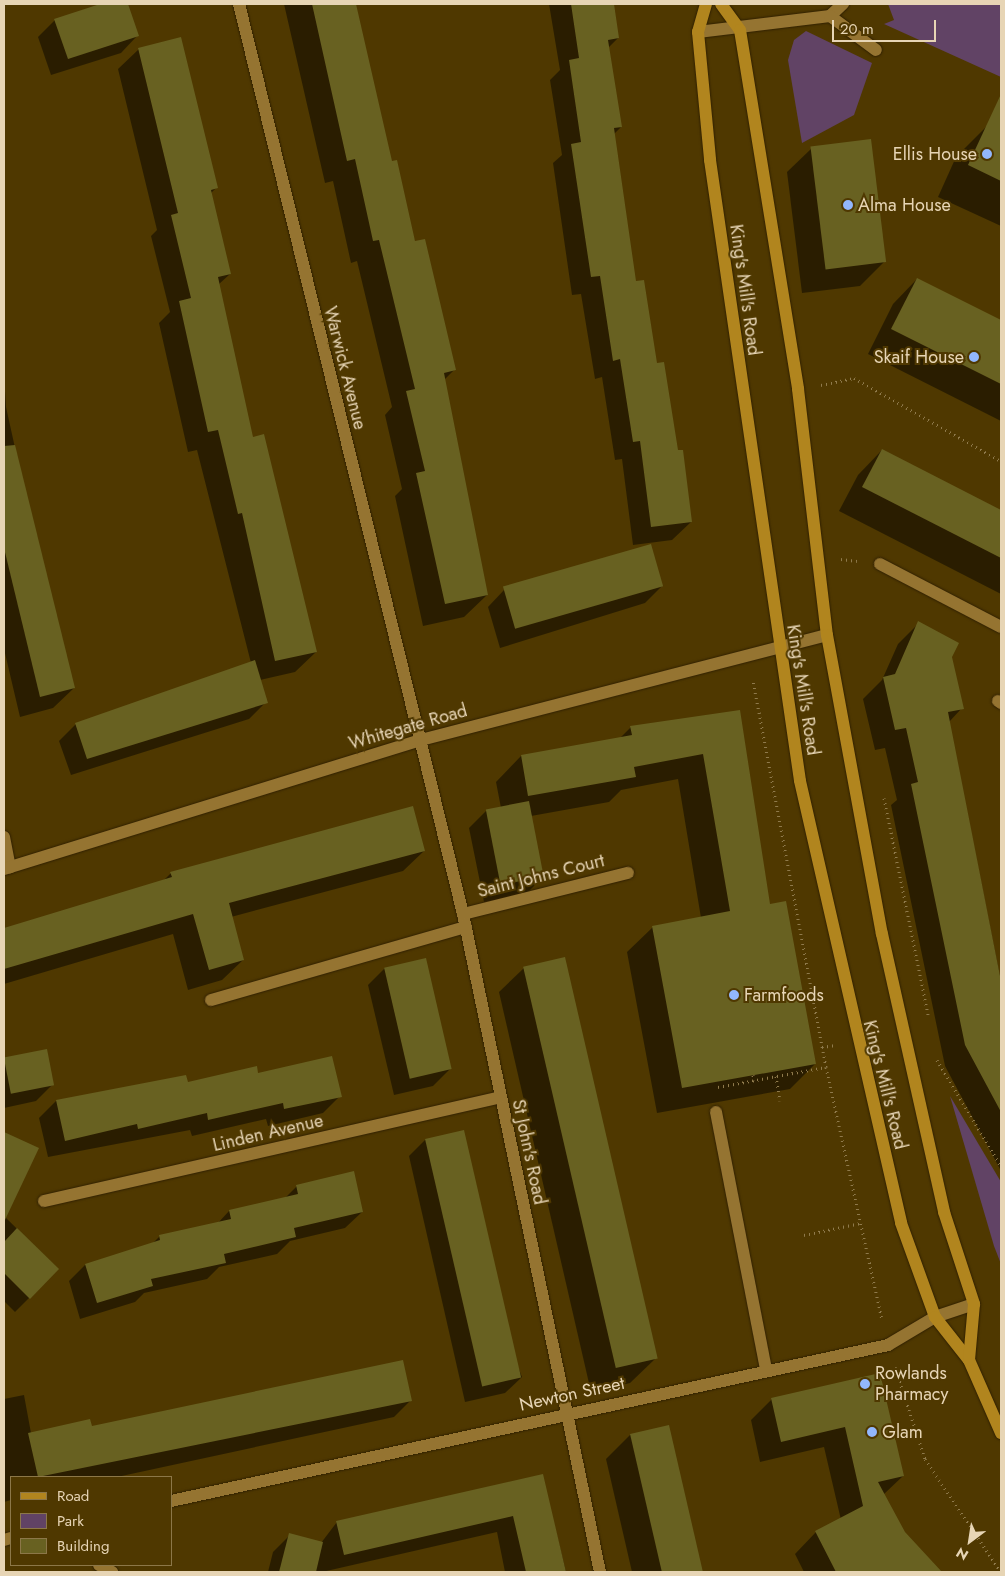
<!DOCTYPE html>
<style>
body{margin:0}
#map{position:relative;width:1005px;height:1576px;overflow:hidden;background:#4f3800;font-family:Jost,sans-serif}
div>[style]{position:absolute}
.green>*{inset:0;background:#614365}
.shadow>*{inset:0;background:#0007}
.building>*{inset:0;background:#686121;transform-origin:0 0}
.path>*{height:3px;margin-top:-1.5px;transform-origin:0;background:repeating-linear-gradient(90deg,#8f7a4c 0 1px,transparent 0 5px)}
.roads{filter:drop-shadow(0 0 1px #302000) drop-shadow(0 0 1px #302000)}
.service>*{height:12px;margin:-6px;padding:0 6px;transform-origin:6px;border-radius:6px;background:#957431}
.minor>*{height:12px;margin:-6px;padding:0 6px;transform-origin:6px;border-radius:6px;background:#957431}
.primary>*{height:12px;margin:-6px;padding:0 6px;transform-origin:6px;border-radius:6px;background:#b1851e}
.dots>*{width:14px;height:14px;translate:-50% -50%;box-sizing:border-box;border:2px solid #4f3800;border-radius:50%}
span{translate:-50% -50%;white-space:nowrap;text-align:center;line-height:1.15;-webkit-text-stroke:4px #4f3800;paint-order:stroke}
.poi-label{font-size:18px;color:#e7d5b5}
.right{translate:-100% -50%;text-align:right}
.left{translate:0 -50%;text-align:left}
.street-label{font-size:18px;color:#e7d5b5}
.frame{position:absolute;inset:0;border:5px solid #e7d5b5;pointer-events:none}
.legend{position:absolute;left:10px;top:1476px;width:162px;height:90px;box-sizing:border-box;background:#4f3800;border:1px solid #8c7748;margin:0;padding:6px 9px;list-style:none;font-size:15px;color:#e7d5b5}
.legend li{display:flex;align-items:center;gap:10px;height:25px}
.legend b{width:25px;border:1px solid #8c7748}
.north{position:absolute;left:945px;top:1516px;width:50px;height:50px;-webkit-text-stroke:4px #4f3800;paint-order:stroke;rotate:211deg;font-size:14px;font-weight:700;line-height:20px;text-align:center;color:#e7d5b5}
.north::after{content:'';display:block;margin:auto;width:18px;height:22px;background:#e7d5b5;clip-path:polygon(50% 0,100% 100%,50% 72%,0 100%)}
.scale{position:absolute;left:832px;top:20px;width:104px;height:22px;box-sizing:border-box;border:2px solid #e7d5b5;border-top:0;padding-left:6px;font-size:15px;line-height:18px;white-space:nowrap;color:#e7d5b5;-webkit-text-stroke:4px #4f3800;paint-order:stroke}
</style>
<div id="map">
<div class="green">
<i style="clip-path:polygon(888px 4px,1001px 4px,1001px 77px,884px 24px,894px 20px)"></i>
<i style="clip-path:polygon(806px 31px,872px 63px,854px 115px,802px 143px,788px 60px,794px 40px)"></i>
<i style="clip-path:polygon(950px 1096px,1001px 1182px,1001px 1264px,994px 1246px)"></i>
</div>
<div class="shadow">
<i style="clip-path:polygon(105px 4px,127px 4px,137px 36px,121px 53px,51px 75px,38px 37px,55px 20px)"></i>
<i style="clip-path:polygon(284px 4px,355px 4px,391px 163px,454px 370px,444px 380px,487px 595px,464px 617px,423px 626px,395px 496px,402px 489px,385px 415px,392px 407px,357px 261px,351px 263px,333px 181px,325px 183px)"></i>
<i style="clip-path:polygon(549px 4px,613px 4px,618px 38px,608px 48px,621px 127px,614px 134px,635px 283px,691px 522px,672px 540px,633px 545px,622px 459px,615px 460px,602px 377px,595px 379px,581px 294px,572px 295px,553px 163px,562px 155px,550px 80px,560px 70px)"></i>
<i style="clip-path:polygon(139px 49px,216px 188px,210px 194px,230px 274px,218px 285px,252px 439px,316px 652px,295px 672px,260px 680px,266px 702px,249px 719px,71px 775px,59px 741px,76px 724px,251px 663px,197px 450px,188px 452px,159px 323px,170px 312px,151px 236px,157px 230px,118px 69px)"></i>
<i style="clip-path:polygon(987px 126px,1001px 133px,1001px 226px,938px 197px,956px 157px)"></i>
<i style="clip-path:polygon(812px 148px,884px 262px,860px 286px,802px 293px,787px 172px)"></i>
<i style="clip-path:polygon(917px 279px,1001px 321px,1001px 421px,868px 354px,893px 304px)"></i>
<i style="clip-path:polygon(4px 375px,6px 407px,50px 606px,74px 688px,53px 708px,20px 717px,4px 649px)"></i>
<i style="clip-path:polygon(882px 450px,1001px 511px,1001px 594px,839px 511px,858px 475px)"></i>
<i style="clip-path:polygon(650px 546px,662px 586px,645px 603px,500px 648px,488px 607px,504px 590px)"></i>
<i style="clip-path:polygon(919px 623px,951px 657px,962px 708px,949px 722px,1001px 982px,1001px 1171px,945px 1066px,891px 805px,897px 800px,885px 748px,875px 750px,863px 699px,882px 680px,898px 644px)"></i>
<i style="clip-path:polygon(739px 711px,769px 905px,815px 1064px,790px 1089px,657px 1113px,627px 952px,653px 927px,701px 918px,678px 779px,621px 790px,609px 802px,531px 816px,543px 877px,526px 894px,484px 902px,469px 828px,486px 811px,501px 808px,496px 782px,521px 756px,619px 739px,631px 727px)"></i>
<i style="clip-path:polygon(424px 851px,403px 871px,231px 917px,243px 960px,222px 980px,188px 990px,173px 934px,4px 984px,4px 929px,162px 882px,171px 873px)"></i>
<i style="clip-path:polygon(385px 968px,450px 1069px,433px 1086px,394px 1095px,368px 985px)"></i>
<i style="clip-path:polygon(524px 968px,655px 1359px,630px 1383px,591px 1392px,499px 992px)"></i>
<i style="clip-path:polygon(46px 1050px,53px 1084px,36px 1101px,4px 1108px,4px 1059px)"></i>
<i style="clip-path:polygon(258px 1074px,340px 1096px,323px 1113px,268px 1126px,266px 1119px,192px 1136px,190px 1130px,48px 1157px,39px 1118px,56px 1101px,185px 1077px,187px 1083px)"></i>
<i style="clip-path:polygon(4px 1133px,37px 1148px,9px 1189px,4px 1188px)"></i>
<i style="clip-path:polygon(426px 1139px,522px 1377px,505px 1393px,465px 1402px,409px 1156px)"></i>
<i style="clip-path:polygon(297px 1186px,362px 1212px,345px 1228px,290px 1241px,277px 1254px,219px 1267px,207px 1279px,144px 1293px,135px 1302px,80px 1319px,69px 1281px,85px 1265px,152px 1244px,160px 1236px,218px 1223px,229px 1211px,284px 1199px)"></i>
<i style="clip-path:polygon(4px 1216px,58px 1269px,15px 1312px,4px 1301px)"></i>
<i style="clip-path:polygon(879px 1374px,903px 1476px,883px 1495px,904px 1533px,933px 1564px,925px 1572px,804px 1572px,795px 1554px,816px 1532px,841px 1520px,824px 1447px,760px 1462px,751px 1420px,772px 1399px)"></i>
<i style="clip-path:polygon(24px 1395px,31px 1433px,410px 1401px,394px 1417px,117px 1477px,11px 1477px,11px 1500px,4px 1502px,4px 1399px)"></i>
<i style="clip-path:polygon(668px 1426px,701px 1572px,632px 1572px,606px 1459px,630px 1435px)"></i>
<i style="clip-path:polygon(542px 1475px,566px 1572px,505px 1572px,497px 1532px,322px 1572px,268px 1572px,273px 1552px,290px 1535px,321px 1543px,337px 1522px)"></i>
</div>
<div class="building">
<i style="clip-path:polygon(100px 4px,128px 4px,139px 36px,68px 59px,54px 19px)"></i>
<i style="clip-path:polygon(312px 4px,356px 4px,392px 161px,397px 160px,415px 241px,425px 239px,456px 370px,444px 373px,488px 595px,445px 604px,416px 473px,425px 471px,406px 391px,415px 389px,379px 240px,373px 241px,355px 159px,347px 161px)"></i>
<i style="clip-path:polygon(571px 4px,614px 4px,619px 38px,608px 40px,622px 127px,614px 128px,636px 281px,644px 280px,657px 363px,664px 362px,678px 450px,683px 450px,692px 522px,651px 527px,640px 441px,633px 442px,620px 359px,613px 361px,600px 276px,591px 277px,571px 144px,581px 142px,569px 60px,579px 58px)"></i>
<i style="clip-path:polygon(181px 37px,218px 188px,211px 190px,231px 274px,218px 277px,253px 437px,264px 434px,317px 652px,275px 661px,242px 513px,238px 514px,218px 430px,208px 432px,179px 301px,191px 298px,171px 215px,178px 213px,138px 48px)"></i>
<i style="clip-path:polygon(1001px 94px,1001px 181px,968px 165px)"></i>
<i style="left:871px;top:139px;width:124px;height:61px;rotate:83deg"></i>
<i style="clip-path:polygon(917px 278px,1001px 320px,1001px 384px,891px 329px)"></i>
<i style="clip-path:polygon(15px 445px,75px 688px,40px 697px,4px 548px,4px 446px)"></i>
<i style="clip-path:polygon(882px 449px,1001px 510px,1001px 558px,862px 487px)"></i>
<i style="left:651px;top:544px;width:44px;height:154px;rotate:74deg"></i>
<i style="clip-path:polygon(918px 621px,959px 643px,952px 657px,964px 709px,948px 712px,1001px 981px,1001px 1112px,965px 1045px,911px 784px,918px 782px,906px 728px,895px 730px,883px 677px,895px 674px)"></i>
<i style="clip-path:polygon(255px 660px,268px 703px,87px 759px,75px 723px)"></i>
<i style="clip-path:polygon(740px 710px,770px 904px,786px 901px,816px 1064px,682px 1088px,652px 926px,730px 911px,703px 754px,634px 767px,636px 777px,528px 796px,521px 755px,632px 735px,630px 726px)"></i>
<i style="left:529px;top:801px;width:77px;height:44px;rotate:79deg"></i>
<i style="clip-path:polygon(413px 806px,425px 851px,229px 903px,244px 960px,209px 970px,193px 914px,4px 969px,4px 928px,172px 877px,170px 872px)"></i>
<i style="left:565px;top:957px;width:412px;height:43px;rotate:77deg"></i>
<i style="left:426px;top:958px;width:114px;height:43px;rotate:77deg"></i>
<i style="left:47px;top:1049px;width:37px;height:44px;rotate:79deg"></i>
<i style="clip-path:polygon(332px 1056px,342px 1097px,284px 1109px,283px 1103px,208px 1120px,207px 1113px,138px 1129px,137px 1124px,65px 1141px,56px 1100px,186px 1075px,188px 1082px,257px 1066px,258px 1073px)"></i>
<i style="left:464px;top:1130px;width:254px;height:40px;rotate:77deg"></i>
<i style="clip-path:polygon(4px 1132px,39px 1148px,4px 1222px)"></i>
<i style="clip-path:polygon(354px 1171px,363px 1212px,294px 1228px,296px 1237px,224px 1254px,226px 1263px,151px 1279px,153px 1286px,97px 1303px,85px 1264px,160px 1240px,159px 1235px,231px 1219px,229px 1210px,298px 1194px,296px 1185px)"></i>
<i style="clip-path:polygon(17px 1228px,59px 1269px,30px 1299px,4px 1273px,4px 1242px)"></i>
<i style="clip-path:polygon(403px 1360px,412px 1401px,38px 1477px,28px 1433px,90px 1419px,92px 1426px)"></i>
<i style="clip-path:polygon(880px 1373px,904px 1476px,878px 1482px,905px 1532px,942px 1572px,836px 1572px,815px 1531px,863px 1506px,845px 1427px,781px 1442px,771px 1398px)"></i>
<i style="left:669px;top:1425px;width:151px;height:40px;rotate:77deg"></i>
<i style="clip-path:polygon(543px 1474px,566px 1572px,526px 1572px,513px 1516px,344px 1555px,336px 1521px)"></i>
<i style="clip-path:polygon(289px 1533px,323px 1542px,316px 1572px,279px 1572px)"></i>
</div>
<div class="path">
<i style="left:821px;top:385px;width:34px;rotate:-12deg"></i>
<i style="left:854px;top:378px;width:169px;rotate:29.5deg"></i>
<i style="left:841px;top:559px;width:16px;rotate:7deg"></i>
<i style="left:884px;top:798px;width:221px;rotate:78.5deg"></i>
<i style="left:822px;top:1047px;width:14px;rotate:-8deg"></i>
<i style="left:937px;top:1060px;width:124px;rotate:58.9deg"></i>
<i style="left:826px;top:1067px;width:259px;rotate:77.5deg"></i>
<i style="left:753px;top:1075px;width:5px;rotate:79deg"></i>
<i style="left:776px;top:1076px;width:25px;rotate:81deg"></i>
<i style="left:718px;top:1087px;width:110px;rotate:-10.5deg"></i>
<i style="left:826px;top:1067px;width:394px;rotate:-100.7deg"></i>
<i style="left:804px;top:1235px;width:58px;rotate:-11.9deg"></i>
<i style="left:895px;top:1367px;width:97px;rotate:71.9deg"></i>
<i style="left:925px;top:1459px;width:136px;rotate:56.1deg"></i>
</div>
<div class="roads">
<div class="service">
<i style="left:830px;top:16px;width:18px;rotate:-43deg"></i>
<i style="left:698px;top:32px;width:133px;rotate:-6.9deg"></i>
<i style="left:830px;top:16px;width:57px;rotate:36.5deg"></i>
<i style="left:211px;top:1000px;width:265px;rotate:-16deg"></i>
<i style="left:716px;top:1112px;width:263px;rotate:79deg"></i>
</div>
<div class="minor">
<i style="left:239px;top:4px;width:937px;rotate:76.17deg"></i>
<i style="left:463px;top:914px;width:672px;rotate:78.24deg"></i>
<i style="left:880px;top:564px;width:136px;rotate:27.5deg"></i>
<i style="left:998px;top:701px;width:4px;rotate:34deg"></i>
<i style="left:4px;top:837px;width:31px;rotate:79deg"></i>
<i style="left:4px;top:869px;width:432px;rotate:-17.2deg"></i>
<i style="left:417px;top:741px;width:423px;rotate:-14.5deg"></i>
<i style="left:463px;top:914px;width:170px;rotate:-14deg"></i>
<i style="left:44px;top:1201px;width:467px;rotate:-12.8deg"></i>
<i style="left:171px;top:1501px;width:734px;rotate:-12.27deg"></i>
<i style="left:888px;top:1345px;width:55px;rotate:-30.8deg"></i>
<i style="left:935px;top:1317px;width:41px;rotate:-18.4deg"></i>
<i style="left:4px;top:1540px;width:7px;rotate:-16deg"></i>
<i style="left:99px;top:1565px;width:15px;rotate:28deg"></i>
</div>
<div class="primary">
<i style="left:706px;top:4px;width:29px;rotate:106deg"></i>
<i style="left:698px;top:32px;width:129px;rotate:84.6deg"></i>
<i style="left:710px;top:160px;width:627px;rotate:81.75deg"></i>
<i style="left:800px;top:781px;width:453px;rotate:77.1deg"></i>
<i style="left:901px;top:1223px;width:100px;rotate:70.1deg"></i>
<i style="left:935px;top:1317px;width:55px;rotate:51.7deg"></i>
<i style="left:969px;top:1360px;width:80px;rotate:66.3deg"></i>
<i style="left:721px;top:4px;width:32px;rotate:54deg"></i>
<i style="left:740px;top:30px;width:364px;rotate:80.8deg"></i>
<i style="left:798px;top:389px;width:248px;rotate:83.3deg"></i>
<i style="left:827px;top:635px;width:304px;rotate:79.6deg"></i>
<i style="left:882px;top:934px;width:285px;rotate:77.4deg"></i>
<i style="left:944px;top:1212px;width:97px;rotate:71.9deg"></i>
<i style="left:974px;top:1304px;width:56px;rotate:95.1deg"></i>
</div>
</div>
<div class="dots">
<i style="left:987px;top:154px;background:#92b7fd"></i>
<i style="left:848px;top:205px;background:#92b7fd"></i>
<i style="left:974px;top:357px;background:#92b7fd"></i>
<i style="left:734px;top:995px;background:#92b7fd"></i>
<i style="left:865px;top:1384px;background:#92b7fd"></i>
<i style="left:872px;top:1432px;background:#92b7fd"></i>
</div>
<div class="poi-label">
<span class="right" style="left:977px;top:154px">Ellis House</span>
<span class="left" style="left:858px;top:205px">Alma House</span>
<span class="right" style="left:964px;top:357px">Skaif House</span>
<span class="left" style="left:744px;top:995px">Farmfoods</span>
<span class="left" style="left:875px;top:1384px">Rowlands<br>Pharmacy</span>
<span class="left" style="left:882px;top:1432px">Glam</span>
</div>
<div class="street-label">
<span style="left:745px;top:290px;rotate:82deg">King's Mill's Road</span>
<span style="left:345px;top:368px;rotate:76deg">Warwick Avenue</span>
<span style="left:803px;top:690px;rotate:81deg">King's Mill's Road</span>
<span style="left:408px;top:727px;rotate:-16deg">Whitegate Road</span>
<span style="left:541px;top:876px;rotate:-14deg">Saint Johns Court</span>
<span style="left:885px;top:1085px;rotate:76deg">King's Mill's Road</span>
<span style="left:268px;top:1133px;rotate:-13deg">Linden Avenue</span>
<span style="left:529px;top:1152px;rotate:78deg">St John's Road</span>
<span style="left:572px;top:1394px;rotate:-12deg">Newton Street</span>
</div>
<div class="frame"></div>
<ul class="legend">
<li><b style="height:6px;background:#b1851e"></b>Road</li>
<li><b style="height:14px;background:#614365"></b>Park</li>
<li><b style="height:14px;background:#686121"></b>Building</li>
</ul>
<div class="north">N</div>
<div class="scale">20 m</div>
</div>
